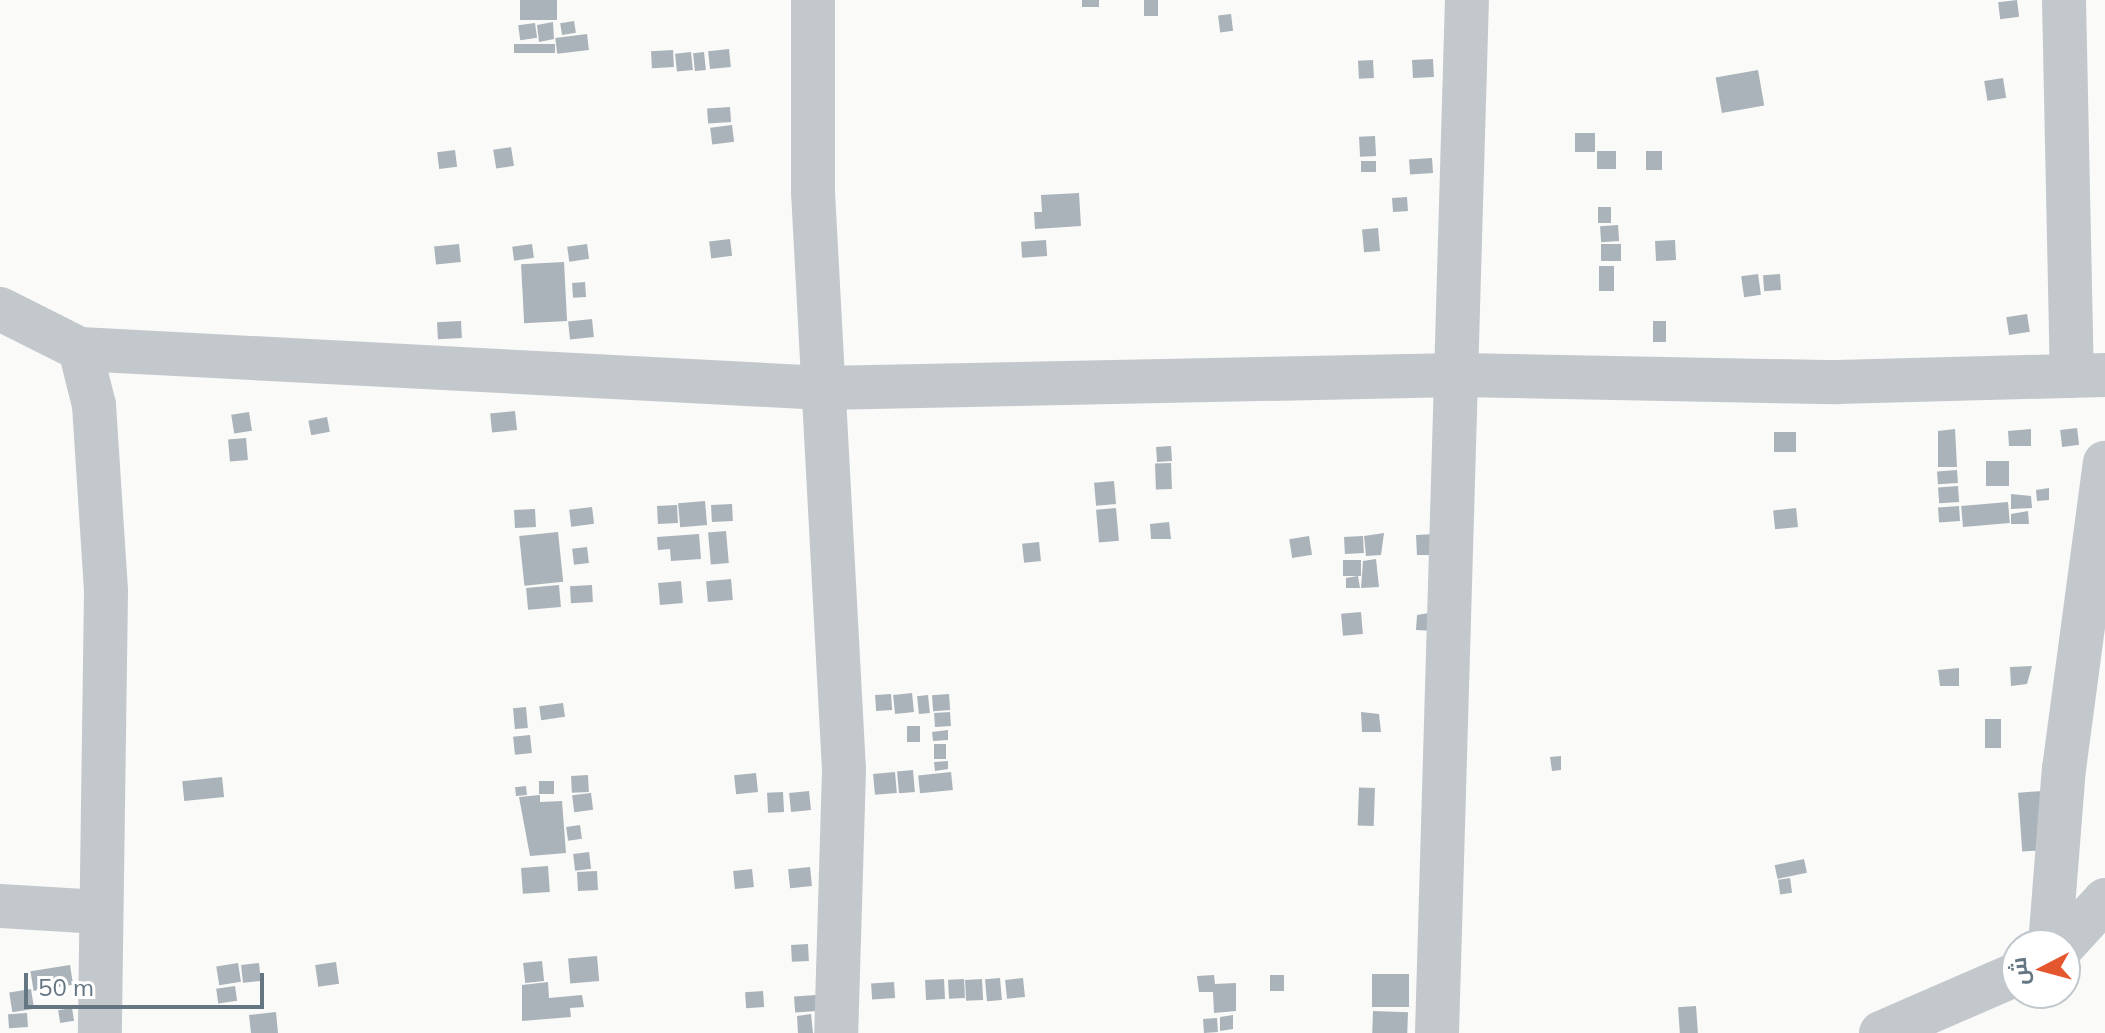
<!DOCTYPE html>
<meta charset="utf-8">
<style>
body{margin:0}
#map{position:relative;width:2105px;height:1033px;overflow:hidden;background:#fafaf8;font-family:Mulish,Cairo,sans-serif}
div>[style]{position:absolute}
.building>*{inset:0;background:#aab3b9;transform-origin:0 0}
.minor>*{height:44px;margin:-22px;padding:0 22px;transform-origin:22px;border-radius:22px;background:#c3c8cc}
span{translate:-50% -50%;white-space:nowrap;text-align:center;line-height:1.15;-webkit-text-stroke:8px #fff;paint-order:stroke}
.north{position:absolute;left:2001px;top:929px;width:80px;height:80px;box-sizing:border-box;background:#fff;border:2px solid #c1c8cd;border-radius:50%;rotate:264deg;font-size:22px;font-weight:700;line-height:32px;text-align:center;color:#657683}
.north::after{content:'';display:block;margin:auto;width:28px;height:36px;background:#e4572e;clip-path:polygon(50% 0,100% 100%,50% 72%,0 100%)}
.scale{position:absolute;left:24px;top:973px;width:240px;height:36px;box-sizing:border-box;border:4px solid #657683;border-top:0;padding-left:10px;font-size:24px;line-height:28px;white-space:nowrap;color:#657683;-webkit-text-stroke:6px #fff;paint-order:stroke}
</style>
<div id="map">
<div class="building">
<i style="left:520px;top:0;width:37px;height:20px"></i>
<i style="left:1082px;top:0;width:17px;height:7px"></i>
<i style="left:1144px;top:0;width:14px;height:16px"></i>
<i style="left:2017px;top:0;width:17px;height:19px;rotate:83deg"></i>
<i style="left:1231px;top:14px;width:17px;height:13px;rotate:83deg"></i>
<i style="left:574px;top:21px;width:12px;height:14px;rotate:81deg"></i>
<i style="clip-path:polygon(553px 22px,554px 39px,539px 42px,537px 25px)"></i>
<i style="left:535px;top:23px;width:15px;height:17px;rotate:82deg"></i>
<i style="left:587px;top:34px;width:16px;height:32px;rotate:83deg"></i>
<i style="left:514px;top:44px;width:41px;height:9px"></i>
<i style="left:729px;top:49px;width:18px;height:21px;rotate:84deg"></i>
<i style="left:673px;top:50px;width:17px;height:22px;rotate:87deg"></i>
<i style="left:691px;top:52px;width:18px;height:16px;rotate:84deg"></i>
<i style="left:704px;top:52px;width:18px;height:11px;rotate:84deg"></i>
<i style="left:1433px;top:59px;width:18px;height:21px;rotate:87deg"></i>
<i style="left:1373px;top:60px;width:18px;height:15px;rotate:87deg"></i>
<i style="left:1758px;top:70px;width:36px;height:43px;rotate:80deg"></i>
<i style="left:2003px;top:78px;width:20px;height:19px;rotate:81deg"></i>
<i style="left:730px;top:107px;width:15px;height:23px;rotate:86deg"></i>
<i style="left:732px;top:125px;width:17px;height:22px;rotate:83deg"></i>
<i style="left:1595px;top:133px;width:19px;height:20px;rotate:90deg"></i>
<i style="left:1375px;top:136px;width:20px;height:16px;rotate:87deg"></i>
<i style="left:511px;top:147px;width:19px;height:18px;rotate:81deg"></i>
<i style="left:455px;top:150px;width:17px;height:18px;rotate:83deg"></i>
<i style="left:1597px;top:151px;width:19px;height:18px"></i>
<i style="left:1646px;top:151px;width:16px;height:19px"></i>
<i style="left:1432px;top:158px;width:15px;height:23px;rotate:86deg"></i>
<i style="left:1376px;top:161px;width:11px;height:15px;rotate:90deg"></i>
<i style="clip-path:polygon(1079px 193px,1081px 226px,1035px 229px,1034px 212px,1042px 212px,1041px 195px)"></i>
<i style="left:1407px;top:197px;width:14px;height:15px;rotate:86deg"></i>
<i style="left:1598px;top:207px;width:13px;height:16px"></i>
<i style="left:1618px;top:225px;width:16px;height:18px;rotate:86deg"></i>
<i style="left:1378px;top:228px;width:23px;height:16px;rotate:85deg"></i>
<i style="left:730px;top:239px;width:17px;height:21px;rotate:83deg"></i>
<i style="left:1046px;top:240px;width:16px;height:25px;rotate:86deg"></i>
<i style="left:1675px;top:240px;width:20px;height:20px;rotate:87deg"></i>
<i style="left:459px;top:244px;width:18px;height:25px;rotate:84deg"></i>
<i style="left:532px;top:244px;width:14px;height:20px;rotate:82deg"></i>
<i style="left:587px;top:244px;width:15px;height:20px;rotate:82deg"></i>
<i style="left:1601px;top:244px;width:20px;height:17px"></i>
<i style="left:564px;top:262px;width:59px;height:43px;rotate:87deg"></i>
<i style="left:1614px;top:266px;width:25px;height:15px;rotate:90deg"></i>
<i style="left:1758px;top:274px;width:21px;height:17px;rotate:82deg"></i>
<i style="left:1780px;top:274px;width:16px;height:17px;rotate:86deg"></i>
<i style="left:585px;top:282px;width:15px;height:13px;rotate:86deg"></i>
<i style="left:2027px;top:314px;width:18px;height:21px;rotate:81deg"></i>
<i style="left:592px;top:319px;width:18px;height:24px;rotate:84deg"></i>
<i style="left:461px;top:321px;width:17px;height:24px;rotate:87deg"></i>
<i style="left:1666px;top:321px;width:21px;height:13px;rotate:90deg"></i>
<i style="left:515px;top:411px;width:19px;height:25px;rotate:84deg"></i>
<i style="left:249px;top:412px;width:19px;height:18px;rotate:81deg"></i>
<i style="left:327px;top:417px;width:15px;height:19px;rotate:79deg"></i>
<i style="left:2077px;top:428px;width:17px;height:17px;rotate:83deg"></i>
<i style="clip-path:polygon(1955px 429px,1957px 467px,1938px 467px,1938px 431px)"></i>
<i style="clip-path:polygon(2031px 429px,2031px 446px,2009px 446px,2008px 431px)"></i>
<i style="left:1796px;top:432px;width:20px;height:22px;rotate:90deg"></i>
<i style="left:246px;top:438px;width:22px;height:18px;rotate:85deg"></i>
<i style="left:1171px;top:446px;width:15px;height:15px;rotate:86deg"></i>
<i style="left:2009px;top:461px;width:25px;height:23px;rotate:90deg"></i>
<i style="left:1171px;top:463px;width:26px;height:16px;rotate:88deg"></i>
<i style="left:1957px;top:470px;width:13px;height:20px;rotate:86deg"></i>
<i style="left:1114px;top:481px;width:23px;height:20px;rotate:85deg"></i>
<i style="left:1958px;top:486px;width:16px;height:20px;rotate:86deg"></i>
<i style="clip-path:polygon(2049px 488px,2049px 500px,2037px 501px,2036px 490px)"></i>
<i style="clip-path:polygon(2011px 494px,2031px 496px,2032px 508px,2011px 509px)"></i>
<i style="left:705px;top:501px;width:24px;height:27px;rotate:85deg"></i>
<i style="left:2008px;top:502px;width:21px;height:47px;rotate:85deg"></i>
<i style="left:732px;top:504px;width:17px;height:21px;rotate:87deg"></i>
<i style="left:677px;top:505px;width:18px;height:20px;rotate:87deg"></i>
<i style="left:1959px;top:506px;width:15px;height:21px;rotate:86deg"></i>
<i style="left:592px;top:507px;width:17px;height:23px;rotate:83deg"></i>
<i style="left:1116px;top:508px;width:33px;height:20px;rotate:85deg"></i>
<i style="left:1796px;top:508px;width:19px;height:23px;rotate:84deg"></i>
<i style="left:535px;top:509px;width:18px;height:21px;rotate:87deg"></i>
<i style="clip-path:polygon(2028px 511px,2029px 524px,2011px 524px,2011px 514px)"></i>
<i style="clip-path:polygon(1169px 522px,1171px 539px,1151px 539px,1150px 524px)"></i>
<i style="left:726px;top:531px;width:32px;height:18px;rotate:85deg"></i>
<i style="left:558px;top:532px;width:50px;height:39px;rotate:84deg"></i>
<i style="clip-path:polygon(1384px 533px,1381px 555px,1366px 556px,1364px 536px)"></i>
<i style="clip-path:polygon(699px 534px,701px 559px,671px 561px,670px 549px,658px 550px,657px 537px)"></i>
<i style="clip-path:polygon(1435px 534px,1434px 555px,1417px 555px,1416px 535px)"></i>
<i style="left:1309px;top:536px;width:19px;height:20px;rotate:81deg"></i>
<i style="left:1363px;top:536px;width:17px;height:19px;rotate:87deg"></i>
<i style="left:1039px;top:542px;width:19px;height:17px;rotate:84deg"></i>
<i style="left:587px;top:547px;width:16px;height:15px;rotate:83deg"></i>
<i style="clip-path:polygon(1376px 559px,1379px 587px,1361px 588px,1363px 561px)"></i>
<i style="left:1343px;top:560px;width:18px;height:16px"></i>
<i style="clip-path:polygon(1358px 576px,1360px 588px,1346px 588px,1346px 578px)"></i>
<i style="left:731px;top:579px;width:21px;height:25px;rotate:85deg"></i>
<i style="left:681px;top:581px;width:22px;height:23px;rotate:85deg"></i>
<i style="left:559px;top:585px;width:22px;height:33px;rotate:85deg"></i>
<i style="left:592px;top:585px;width:17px;height:22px;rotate:87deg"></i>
<i style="left:1361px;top:612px;width:22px;height:20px;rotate:85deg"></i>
<i style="clip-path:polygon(1435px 612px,1436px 631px,1416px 630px,1417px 615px)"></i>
<i style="clip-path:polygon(2032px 666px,2027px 684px,2011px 686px,2010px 667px)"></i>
<i style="clip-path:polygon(1959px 668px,1959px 686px,1940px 686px,1938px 670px)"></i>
<i style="left:912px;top:693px;width:19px;height:19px;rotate:84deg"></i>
<i style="left:891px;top:694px;width:16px;height:16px;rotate:86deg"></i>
<i style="left:949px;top:694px;width:16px;height:17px;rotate:86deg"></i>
<i style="left:928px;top:695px;width:18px;height:11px;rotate:84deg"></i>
<i style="left:563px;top:703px;width:14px;height:24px;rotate:82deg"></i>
<i style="left:526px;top:707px;width:21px;height:13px;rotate:85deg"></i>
<i style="left:950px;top:712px;width:14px;height:16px;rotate:86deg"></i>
<i style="clip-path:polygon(1361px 712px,1379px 714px,1381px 732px,1362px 732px)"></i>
<i style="left:1985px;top:719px;width:16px;height:29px"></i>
<i style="left:907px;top:726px;width:13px;height:16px"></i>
<i style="clip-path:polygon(948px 730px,948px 740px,933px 741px,932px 732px)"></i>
<i style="left:530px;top:735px;width:18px;height:17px;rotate:84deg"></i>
<i style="left:934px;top:744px;width:12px;height:15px"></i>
<i style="clip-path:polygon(1561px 756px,1561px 770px,1552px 771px,1550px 757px)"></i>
<i style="clip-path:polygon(948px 761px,948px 769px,935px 771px,934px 762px)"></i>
<i style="left:913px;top:770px;width:22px;height:16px;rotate:85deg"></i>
<i style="left:895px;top:772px;width:21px;height:22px;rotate:85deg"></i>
<i style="left:951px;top:772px;width:18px;height:33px;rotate:84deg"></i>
<i style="left:756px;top:773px;width:19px;height:22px;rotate:84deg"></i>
<i style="left:588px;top:775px;width:17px;height:17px;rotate:87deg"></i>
<i style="left:222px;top:777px;width:20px;height:40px;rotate:84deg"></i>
<i style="left:554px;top:781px;width:13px;height:15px;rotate:90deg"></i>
<i style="left:526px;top:786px;width:9px;height:11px;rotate:84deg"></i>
<i style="left:1375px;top:788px;width:38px;height:16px;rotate:92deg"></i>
<i style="left:2057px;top:790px;width:59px;height:39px;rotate:86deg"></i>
<i style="left:809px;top:791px;width:19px;height:20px;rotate:84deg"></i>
<i style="left:783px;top:792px;width:20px;height:16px;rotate:87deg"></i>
<i style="left:591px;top:793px;width:17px;height:19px;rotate:83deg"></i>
<i style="clip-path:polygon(540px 795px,540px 802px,562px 801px,566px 853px,530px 856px,519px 797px)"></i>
<i style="left:580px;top:825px;width:14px;height:14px;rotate:82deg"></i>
<i style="left:589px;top:852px;width:17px;height:16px;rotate:83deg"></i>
<i style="left:1804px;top:859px;width:14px;height:30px;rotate:78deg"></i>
<i style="left:548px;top:866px;width:26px;height:27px;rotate:86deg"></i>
<i style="left:810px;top:867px;width:19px;height:22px;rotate:84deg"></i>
<i style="left:752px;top:869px;width:18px;height:19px;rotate:84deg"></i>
<i style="left:597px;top:871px;width:19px;height:20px;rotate:87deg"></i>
<i style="left:1790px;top:878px;width:15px;height:12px;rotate:82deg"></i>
<i style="left:808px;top:944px;width:17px;height:17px;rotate:87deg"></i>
<i style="left:597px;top:956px;width:25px;height:29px;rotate:85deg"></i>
<i style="left:542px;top:961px;width:20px;height:19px;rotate:84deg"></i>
<i style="left:336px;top:962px;width:22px;height:21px;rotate:82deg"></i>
<i style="left:238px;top:963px;width:19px;height:22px;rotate:81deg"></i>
<i style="left:259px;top:963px;width:18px;height:18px;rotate:84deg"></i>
<i style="left:70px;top:965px;width:20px;height:40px;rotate:81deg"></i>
<i style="left:1372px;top:974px;width:37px;height:33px"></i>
<i style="clip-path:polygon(1214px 975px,1215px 984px,1236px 983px,1236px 1011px,1214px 1013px,1213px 992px,1199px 992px,1197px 976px)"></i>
<i style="left:1270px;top:975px;width:14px;height:16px"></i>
<i style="left:1000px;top:978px;width:22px;height:15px;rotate:85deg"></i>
<i style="left:1023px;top:978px;width:19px;height:18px;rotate:84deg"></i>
<i style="left:944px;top:979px;width:20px;height:19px;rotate:87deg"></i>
<i style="left:964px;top:979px;width:19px;height:16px;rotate:87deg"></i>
<i style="left:982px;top:979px;width:21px;height:17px;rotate:87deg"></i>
<i style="clip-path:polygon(548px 982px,549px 998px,582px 995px,584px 1007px,570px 1008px,571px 1017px,522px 1021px,522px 985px)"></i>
<i style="left:894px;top:982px;width:16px;height:23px;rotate:86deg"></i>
<i style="left:235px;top:986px;width:15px;height:19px;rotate:82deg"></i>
<i style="left:31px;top:989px;width:20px;height:22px;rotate:81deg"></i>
<i style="left:763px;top:991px;width:16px;height:18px;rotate:86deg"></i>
<i style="left:816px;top:995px;width:16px;height:22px;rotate:86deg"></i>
<i style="left:1696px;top:1006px;width:27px;height:18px;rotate:86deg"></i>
<i style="left:72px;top:1008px;width:13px;height:14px;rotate:81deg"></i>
<i style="left:1373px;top:1011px;width:35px;height:22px;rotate:2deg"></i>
<i style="clip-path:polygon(276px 1012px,278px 1033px,251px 1033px,249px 1015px)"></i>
<i style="left:27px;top:1013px;width:14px;height:19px;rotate:86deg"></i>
<i style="clip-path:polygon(811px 1014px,813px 1033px,798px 1033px,797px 1016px)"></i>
<i style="clip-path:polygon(1233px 1015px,1233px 1029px,1220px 1031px,1220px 1017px)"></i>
<i style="left:1217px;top:1018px;width:14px;height:14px;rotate:86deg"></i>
</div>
<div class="minor">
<i style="left:813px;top:0;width:192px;rotate:90deg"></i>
<i style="left:813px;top:192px;width:579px;rotate:86.93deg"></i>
<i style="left:844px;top:770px;width:263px;rotate:91.7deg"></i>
<i style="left:2064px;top:0;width:376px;rotate:88.8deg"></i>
<i style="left:0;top:309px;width:89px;rotate:26.6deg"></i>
<i style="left:80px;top:349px;width:744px;rotate:3deg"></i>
<i style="left:823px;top:388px;width:636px;rotate:-1.17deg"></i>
<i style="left:1459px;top:375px;width:378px;rotate:1.1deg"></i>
<i style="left:1837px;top:382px;width:268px;rotate:-1.5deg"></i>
<i style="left:80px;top:349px;width:58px;rotate:76deg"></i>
<i style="left:94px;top:405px;width:186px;rotate:86.3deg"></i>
<i style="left:106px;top:591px;width:442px;rotate:90.8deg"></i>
<i style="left:0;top:906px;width:100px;rotate:3.4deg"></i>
<i style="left:2050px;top:945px;width:177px;rotate:-85.5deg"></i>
<i style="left:2064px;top:769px;width:309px;rotate:-82.4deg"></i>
<i style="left:2064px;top:945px;width:61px;rotate:-47.7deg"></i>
<i style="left:1437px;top:1033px;width:1033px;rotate:-88.34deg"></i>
<i style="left:1881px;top:1033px;width:148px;rotate:-23.5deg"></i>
</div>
<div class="north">ش</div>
<div class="scale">50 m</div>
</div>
